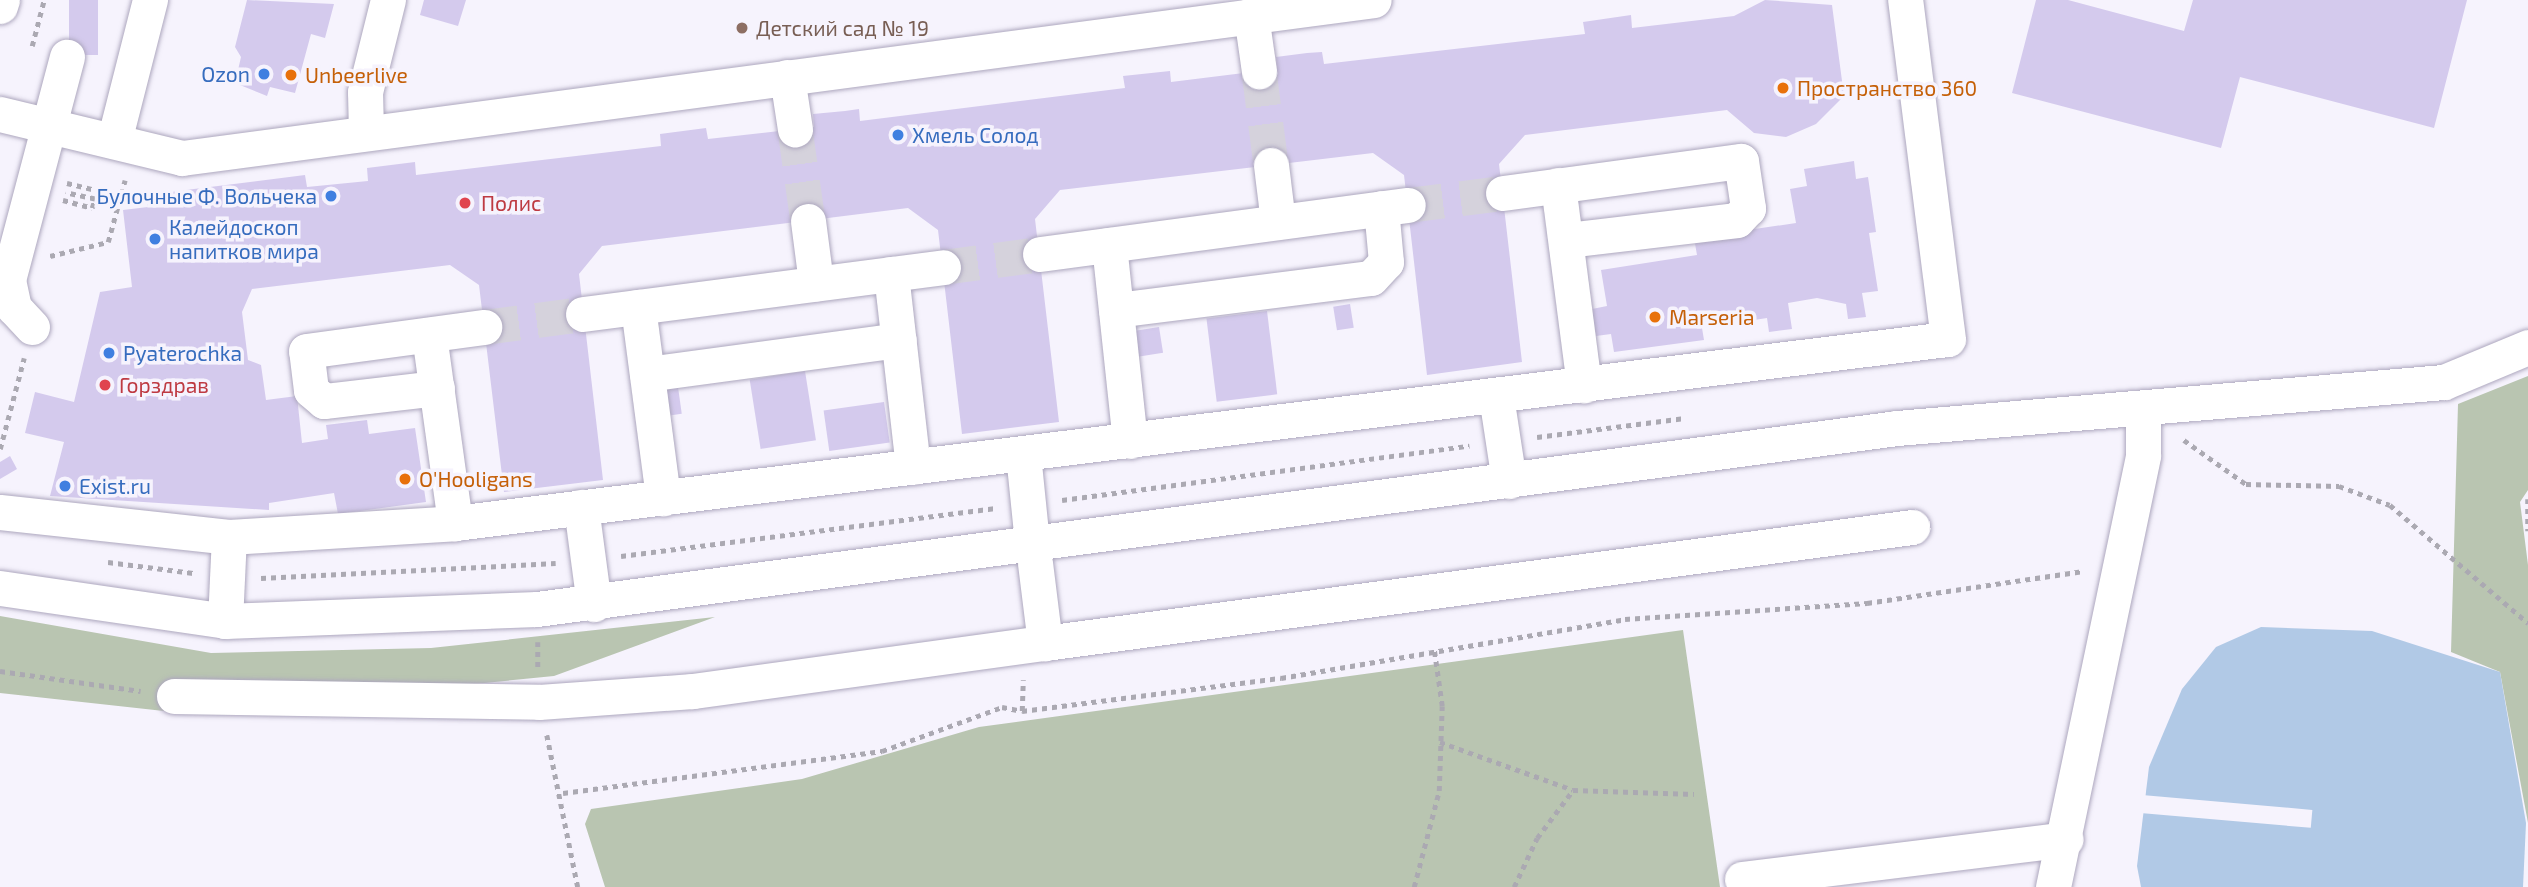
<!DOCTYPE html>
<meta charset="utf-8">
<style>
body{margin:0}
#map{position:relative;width:2528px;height:887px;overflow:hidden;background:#f6f3fd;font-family:"Exo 2",sans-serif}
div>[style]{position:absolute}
.green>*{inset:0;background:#b9c5b1}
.water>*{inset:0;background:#b1c9e6}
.pier>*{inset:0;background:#f6f3fd;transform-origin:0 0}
.building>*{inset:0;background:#d4caed;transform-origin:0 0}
.minor-tunnel>*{height:35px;margin-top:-17.5px;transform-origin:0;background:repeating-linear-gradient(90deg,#d5d2dc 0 35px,transparent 0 53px)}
.path>*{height:4.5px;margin-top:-2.25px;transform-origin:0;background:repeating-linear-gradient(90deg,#aba9b2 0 5px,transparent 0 10px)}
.roads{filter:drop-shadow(0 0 2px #ada7be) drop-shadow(0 0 2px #ada7be)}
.minor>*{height:35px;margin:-17.5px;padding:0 17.5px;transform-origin:17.5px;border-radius:17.5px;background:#fff}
.dots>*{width:19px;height:19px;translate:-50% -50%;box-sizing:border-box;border:4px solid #f6f3fd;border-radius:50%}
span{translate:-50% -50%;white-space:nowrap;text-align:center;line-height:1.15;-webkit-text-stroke:7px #f6f3fd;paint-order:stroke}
.education-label{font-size:21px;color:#785e54}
.left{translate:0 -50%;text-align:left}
.shop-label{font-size:21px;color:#366cbe}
.right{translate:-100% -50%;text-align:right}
.food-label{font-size:21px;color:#c56008}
.health-label{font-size:21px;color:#be3a42}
</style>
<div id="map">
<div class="green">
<i style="clip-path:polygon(2528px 376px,2528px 490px,2520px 502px,2528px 565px,2528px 823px,2500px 672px,2451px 652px,2458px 404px)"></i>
<i style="clip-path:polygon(0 616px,211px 653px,431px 648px,715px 617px,554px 676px,182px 713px,0 693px)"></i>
<i style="clip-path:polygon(1683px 630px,1720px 887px,605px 887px,585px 824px,591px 809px,802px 779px,979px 727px)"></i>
</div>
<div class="water">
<i style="clip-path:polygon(2261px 627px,2372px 631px,2500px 672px,2526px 823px,2523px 887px,2141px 887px,2137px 866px,2149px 767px,2182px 689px,2216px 647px)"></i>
</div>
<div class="pier">
<i style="left:2142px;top:795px;width:171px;height:18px;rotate:5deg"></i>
</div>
<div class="building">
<i style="left:69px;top:0;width:29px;height:55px"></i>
<i style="clip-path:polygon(247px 0,334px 4px,325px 38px,311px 34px,295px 93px,270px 87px,267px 96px,235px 83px,241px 57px,235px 47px)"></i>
<i style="clip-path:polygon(424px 0,466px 0,458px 26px,420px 15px)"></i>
<i style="clip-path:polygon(1765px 0,1832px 5px,1844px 96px,1816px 124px,1786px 137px,1754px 133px,1727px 110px,1525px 135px,1499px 164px,1522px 362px,1427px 375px,1404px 175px,1373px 153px,1060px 190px,1035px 219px,1059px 422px,962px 434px,938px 230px,908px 208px,602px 246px,579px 274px,603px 480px,504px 492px,479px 285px,450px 265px,252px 289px,242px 312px,248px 360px,261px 365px,266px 400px,297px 396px,302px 443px,328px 439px,326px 425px,367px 420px,369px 434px,415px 428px,426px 502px,338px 514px,334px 493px,269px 503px,269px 510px,50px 496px,64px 442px,25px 433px,35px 392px,74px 402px,100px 292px,132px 287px,123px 210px,148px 207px,146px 195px,305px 175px,307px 187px,368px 181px,367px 168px,415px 162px,416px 175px,661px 146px,660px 134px,706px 128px,708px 139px,814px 127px,813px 114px,845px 111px,859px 109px,860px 121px,1125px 88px,1123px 76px,1170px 71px,1171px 82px,1277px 69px,1276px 57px,1307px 53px,1322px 52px,1324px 64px,1585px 34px,1583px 22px,1631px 15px,1632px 28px,1734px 16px)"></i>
<i style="clip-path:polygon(2036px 0,2068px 0,2184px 31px,2193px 0,2467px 0,2434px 128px,2240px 77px,2221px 148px,2012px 93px)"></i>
<i style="clip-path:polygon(1854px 161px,1856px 179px,1868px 177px,1876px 232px,1869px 233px,1878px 291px,1862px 293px,1866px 317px,1848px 319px,1846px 304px,1817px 298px,1788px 303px,1792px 329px,1769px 332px,1767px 318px,1702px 328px,1704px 340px,1614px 352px,1611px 334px,1596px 336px,1592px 309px,1607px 306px,1601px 270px,1697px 255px,1694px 238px,1796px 223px,1790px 189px,1807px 186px,1804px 169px)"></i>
<i style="left:1350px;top:304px;width:24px;height:17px;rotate:81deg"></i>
<i style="left:1267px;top:311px;width:84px;height:61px;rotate:83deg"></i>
<i style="left:1159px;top:327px;width:26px;height:32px;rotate:81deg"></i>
<i style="left:805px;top:371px;width:70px;height:56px;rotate:81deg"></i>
<i style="left:678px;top:387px;width:27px;height:14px;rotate:82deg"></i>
<i style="left:884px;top:402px;width:41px;height:61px;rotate:82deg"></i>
<i style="clip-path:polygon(10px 456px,17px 469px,0 479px,0 462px)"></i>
</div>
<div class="minor-tunnel">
<i style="left:1259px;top:71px;width:95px;rotate:82.7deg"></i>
<i style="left:795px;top:129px;width:93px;rotate:82deg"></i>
<i style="left:1408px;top:205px;width:96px;rotate:-7.2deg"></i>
<i style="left:943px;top:267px;width:98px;rotate:-7.6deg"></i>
<i style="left:484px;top:327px;width:100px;rotate:-7.5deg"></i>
</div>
<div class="path">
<i style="left:32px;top:46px;width:48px;rotate:-75.4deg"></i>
<i style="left:67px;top:183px;width:56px;rotate:13.5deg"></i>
<i style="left:63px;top:200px;width:30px;rotate:15deg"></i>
<i style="left:92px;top:208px;width:9px;rotate:-72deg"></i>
<i style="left:95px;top:199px;width:30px;rotate:-168deg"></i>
<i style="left:50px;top:256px;width:60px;rotate:-13.6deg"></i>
<i style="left:108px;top:242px;width:64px;rotate:-74.7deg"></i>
<i style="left:1537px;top:437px;width:149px;rotate:-7.3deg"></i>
<i style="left:2184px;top:440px;width:76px;rotate:35.4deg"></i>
<i style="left:2246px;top:484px;width:93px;rotate:1.2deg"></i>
<i style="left:2339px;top:486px;width:54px;rotate:20.4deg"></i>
<i style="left:2390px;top:505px;width:182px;rotate:40.5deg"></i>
<i style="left:0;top:449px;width:94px;rotate:-75.2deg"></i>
<i style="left:2528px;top:499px;width:32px;rotate:90deg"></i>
<i style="left:1062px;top:500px;width:411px;rotate:-7.6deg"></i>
<i style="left:621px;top:556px;width:376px;rotate:-7.3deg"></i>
<i style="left:108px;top:562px;width:86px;rotate:7.4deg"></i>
<i style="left:261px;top:578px;width:295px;rotate:-2.9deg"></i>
<i style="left:538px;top:642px;width:26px;rotate:90deg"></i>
<i style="left:0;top:671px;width:142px;rotate:8.1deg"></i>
<i style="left:1022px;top:711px;width:31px;rotate:-88deg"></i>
<i style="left:547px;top:735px;width:155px;rotate:78.5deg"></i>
<i style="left:1440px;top:742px;width:141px;rotate:19.8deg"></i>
<i style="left:1573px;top:790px;width:121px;rotate:1.9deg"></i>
<i style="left:563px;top:793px;width:322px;rotate:-7.5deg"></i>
<i style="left:882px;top:751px;width:128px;rotate:-20.1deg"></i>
<i style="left:1002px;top:707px;width:20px;rotate:11deg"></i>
<i style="left:1022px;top:711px;width:261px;rotate:-7.3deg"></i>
<i style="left:1281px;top:678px;width:349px;rotate:-9.7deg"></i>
<i style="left:1625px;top:619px;width:243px;rotate:-3.8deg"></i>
<i style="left:1867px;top:603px;width:219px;rotate:-8.4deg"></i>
<i style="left:1414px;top:887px;width:99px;rotate:-75.4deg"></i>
<i style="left:1439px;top:791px;width:85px;rotate:-88deg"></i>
<i style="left:1442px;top:706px;width:58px;rotate:-98deg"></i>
<i style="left:1514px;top:887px;width:54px;rotate:-64.9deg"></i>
<i style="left:1537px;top:838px;width:60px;rotate:-53.1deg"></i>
</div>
<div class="roads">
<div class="minor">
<i style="left:0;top:6px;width:6px;rotate:-72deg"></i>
<i style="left:1251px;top:15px;width:57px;rotate:81.9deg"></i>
<i style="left:787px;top:77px;width:53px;rotate:81.3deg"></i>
<i style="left:0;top:114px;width:187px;rotate:13.6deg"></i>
<i style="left:182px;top:158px;width:1202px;rotate:-7.55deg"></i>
<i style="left:366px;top:132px;width:40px;rotate:-91.4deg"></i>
<i style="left:365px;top:92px;width:95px;rotate:-76deg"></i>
<i style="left:114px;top:141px;width:146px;rotate:-75.7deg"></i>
<i style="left:1271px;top:165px;width:57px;rotate:83deg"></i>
<i style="left:1558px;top:185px;width:202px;rotate:82.6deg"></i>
<i style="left:1503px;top:193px;width:240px;rotate:-7.7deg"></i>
<i style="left:1741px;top:161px;width:48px;rotate:81.5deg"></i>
<i style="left:1748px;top:208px;width:16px;rotate:133deg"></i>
<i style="left:1737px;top:220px;width:172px;rotate:173.3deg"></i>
<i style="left:808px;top:221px;width:63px;rotate:82.6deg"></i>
<i style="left:1109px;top:245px;width:197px;rotate:83.9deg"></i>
<i style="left:1040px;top:254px;width:371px;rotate:-7.6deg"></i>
<i style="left:891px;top:274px;width:194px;rotate:83.5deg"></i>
<i style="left:638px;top:307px;width:193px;rotate:82.5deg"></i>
<i style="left:1116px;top:310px;width:257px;rotate:-7.2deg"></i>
<i style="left:1371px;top:278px;width:22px;rotate:-47deg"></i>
<i style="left:1386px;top:262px;width:54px;rotate:-95.3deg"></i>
<i style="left:583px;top:314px;width:363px;rotate:-7.4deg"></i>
<i style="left:32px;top:327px;width:26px;rotate:-133deg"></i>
<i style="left:14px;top:308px;width:29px;rotate:-102deg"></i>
<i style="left:8px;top:280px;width:231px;rotate:-75.2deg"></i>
<i style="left:429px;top:335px;width:190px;rotate:82.1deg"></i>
<i style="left:647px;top:374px;width:254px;rotate:-7.7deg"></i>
<i style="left:437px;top:388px;width:114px;rotate:173.4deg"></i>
<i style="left:324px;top:401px;width:17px;rotate:-140deg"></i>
<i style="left:311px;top:390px;width:39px;rotate:-97deg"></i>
<i style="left:306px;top:351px;width:180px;rotate:-7.7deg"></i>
<i style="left:1496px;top:396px;width:86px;rotate:81.3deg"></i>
<i style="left:1023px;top:454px;width:88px;rotate:84.2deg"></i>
<i style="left:581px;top:507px;width:98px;rotate:82.4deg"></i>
<i style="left:0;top:512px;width:230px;rotate:6.2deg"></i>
<i style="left:229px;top:537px;width:226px;rotate:-3.5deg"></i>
<i style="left:455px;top:523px;width:1504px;rotate:-7.03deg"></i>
<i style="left:1948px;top:339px;width:342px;rotate:-97.2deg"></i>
<i style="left:1035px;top:563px;width:81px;rotate:82.9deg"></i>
<i style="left:1045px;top:643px;width:875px;rotate:-7.62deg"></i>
<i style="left:0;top:588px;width:227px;rotate:8.3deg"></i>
<i style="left:225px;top:621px;width:312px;rotate:-2.2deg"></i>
<i style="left:537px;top:609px;width:1372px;rotate:-7.58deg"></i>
<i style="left:1897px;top:428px;width:549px;rotate:-4.81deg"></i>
<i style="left:2444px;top:382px;width:91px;rotate:-22.6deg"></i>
<i style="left:225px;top:621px;width:84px;rotate:-87.3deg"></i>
<i style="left:174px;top:696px;width:365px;rotate:0.9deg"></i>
<i style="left:539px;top:702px;width:154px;rotate:-4.1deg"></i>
<i style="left:693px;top:691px;width:355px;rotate:-7.8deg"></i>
<i style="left:1742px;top:879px;width:326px;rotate:-7deg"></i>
<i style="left:2053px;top:887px;width:441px;rotate:-78.2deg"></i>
<i style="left:2143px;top:455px;width:44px;rotate:-90deg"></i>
</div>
</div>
<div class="dots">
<i style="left:742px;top:28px;background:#8d6e63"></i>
<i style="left:264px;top:74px;background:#3f7fe0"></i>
<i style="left:291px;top:75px;background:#e8710a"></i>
<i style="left:1783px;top:88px;background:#e8710a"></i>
<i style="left:898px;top:135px;background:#3f7fe0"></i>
<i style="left:331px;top:196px;background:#3f7fe0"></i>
<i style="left:465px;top:203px;background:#e0444e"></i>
<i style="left:155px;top:239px;background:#3f7fe0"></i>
<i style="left:1655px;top:317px;background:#e8710a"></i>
<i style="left:109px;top:353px;background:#3f7fe0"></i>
<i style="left:105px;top:385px;background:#e0444e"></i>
<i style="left:405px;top:479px;background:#e8710a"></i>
<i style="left:65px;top:486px;background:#3f7fe0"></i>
</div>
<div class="education-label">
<span class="left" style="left:756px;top:28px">Детский сад № 19</span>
</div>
<div class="shop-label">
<span class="right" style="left:250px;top:74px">Ozon</span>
<span class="left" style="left:912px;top:135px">Хмель Солод</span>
<span class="right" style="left:317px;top:196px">Булочные Ф. Вольчека</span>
<span class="left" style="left:169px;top:239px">Калейдоскоп<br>напитков мира</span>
<span class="left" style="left:123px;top:353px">Pyaterochka</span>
<span class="left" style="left:79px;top:486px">Exist.ru</span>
</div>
<div class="food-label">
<span class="left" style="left:305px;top:75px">Unbeerlive</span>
<span class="left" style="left:1797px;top:88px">Пространство 360</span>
<span class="left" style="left:1669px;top:317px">Marseria</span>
<span class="left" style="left:419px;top:479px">O'Hooligans</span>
</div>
<div class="health-label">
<span class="left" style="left:481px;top:203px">Полис</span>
<span class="left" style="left:119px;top:385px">Горздрав</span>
</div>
</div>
